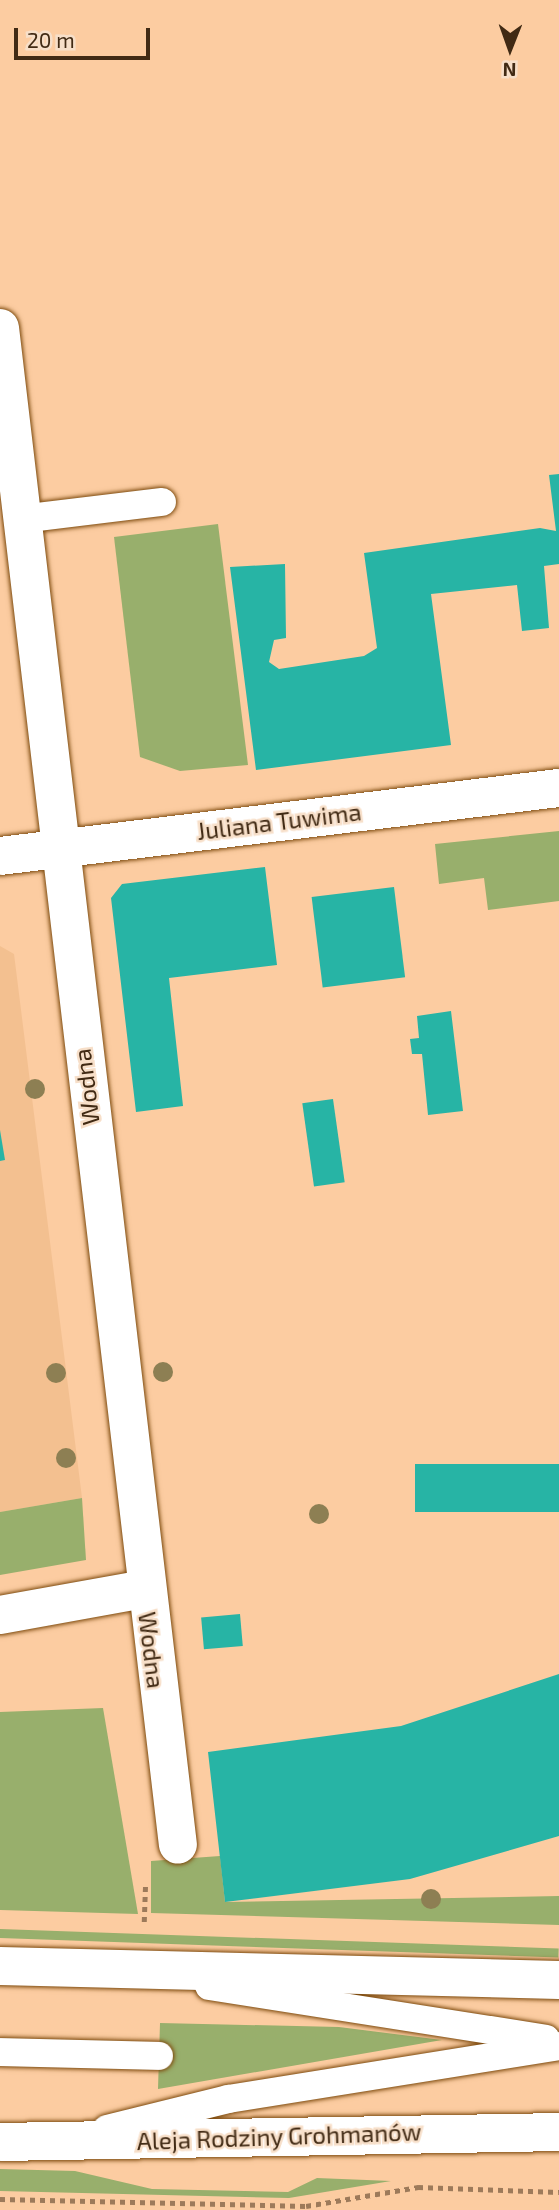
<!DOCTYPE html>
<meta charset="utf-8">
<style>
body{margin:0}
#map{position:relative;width:559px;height:2210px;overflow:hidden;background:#fccca1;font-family:"Exo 2",sans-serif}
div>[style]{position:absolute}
.built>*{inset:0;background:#f3c090}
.green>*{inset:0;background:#98af6c;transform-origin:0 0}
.building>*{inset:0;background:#27b4a5;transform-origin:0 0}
.path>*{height:4.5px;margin-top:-2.25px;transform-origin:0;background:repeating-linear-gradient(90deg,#9d7a5a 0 5px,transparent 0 10px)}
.roads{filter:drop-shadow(0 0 2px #7e4b0e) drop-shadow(0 0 2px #7e4b0e)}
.lane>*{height:28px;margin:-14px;padding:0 14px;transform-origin:14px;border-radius:14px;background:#fff}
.street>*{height:38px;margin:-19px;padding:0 19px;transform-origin:19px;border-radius:19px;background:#fff}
.secondary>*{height:38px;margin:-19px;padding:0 19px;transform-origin:19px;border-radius:19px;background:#fff}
.trees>*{width:20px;height:20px;margin:-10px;border-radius:50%;background:#8d7f53}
span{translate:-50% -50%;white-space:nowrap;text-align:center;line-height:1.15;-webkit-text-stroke:5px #f7dfc9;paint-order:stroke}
.street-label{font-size:24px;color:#412a14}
.north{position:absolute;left:475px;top:14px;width:70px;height:70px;-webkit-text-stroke:5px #f7dfc9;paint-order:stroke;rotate:181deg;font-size:19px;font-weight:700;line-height:28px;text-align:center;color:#412a14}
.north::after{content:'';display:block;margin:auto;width:24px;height:32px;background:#412a14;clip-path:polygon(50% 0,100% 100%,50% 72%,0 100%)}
.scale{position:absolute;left:14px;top:28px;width:136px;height:32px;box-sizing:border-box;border:4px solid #412a14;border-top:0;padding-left:9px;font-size:21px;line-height:24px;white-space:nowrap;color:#412a14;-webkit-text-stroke:5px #f7dfc9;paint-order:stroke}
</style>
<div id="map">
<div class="built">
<i style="clip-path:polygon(0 946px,14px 954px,82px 1498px,0 1512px)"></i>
</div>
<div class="green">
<i style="clip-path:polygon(218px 524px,248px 765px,180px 771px,140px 757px,114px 537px)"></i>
<i style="clip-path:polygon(559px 831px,559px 901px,488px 910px,484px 878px,439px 884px,435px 844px)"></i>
<i style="clip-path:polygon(82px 1498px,86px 1560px,0 1575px,0 1512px)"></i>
<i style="clip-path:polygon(103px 1708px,138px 1914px,0 1910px,0 1712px)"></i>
<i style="clip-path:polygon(220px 1856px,225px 1902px,559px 1896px,559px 1925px,151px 1913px,151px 1861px)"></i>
<i style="left:0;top:1929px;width:559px;height:9px;rotate:2deg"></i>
<i style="clip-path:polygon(160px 2023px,339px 2027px,442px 2040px,158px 2089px)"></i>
<i style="clip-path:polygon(0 2169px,75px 2171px,152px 2189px,288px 2192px,317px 2178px,391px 2181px,289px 2198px,0 2191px)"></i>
</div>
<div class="building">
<i style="clip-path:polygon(559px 474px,559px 564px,544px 566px,549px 628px,522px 631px,517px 585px,431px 594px,451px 745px,256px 770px,230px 567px,285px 564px,286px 638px,274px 640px,269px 662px,279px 669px,364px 656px,377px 648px,364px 553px,540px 528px,556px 531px,549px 475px)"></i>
<i style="clip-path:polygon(265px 867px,277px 965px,169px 978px,183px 1106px,136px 1112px,111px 898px,122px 884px)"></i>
<i style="left:394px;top:887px;width:91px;height:83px;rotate:83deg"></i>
<i style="clip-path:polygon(451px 1011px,463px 1111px,428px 1115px,422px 1054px,412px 1054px,410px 1039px,419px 1038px,417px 1016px)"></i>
<i style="left:333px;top:1099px;width:84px;height:31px;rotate:82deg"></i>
<i style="clip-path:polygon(0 1130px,5px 1160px,0 1161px)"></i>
<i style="left:559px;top:1464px;width:48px;height:144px;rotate:90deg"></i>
<i style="left:240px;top:1614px;width:32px;height:39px;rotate:85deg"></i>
<i style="clip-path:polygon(559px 1674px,559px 1836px,410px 1879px,225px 1902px,208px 1752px,401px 1726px)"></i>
</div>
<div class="path">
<i style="left:144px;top:1922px;width:38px;rotate:-88deg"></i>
<i style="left:0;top:2199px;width:306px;rotate:1.3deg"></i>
<i style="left:306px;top:2206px;width:114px;rotate:-9.6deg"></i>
<i style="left:418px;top:2187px;width:141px;rotate:2deg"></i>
</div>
<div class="roads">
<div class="lane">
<i style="left:21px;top:519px;width:142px;rotate:-6.9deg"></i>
<i style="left:209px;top:1986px;width:341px;rotate:8.9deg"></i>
<i style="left:0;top:2052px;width:159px;rotate:1.4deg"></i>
<i style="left:107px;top:2129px;width:125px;rotate:-13.9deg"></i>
<i style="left:228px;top:2099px;width:335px;rotate:-9.1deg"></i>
</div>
<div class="street">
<i style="left:0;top:328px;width:1527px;rotate:83.31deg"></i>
<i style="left:0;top:1615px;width:146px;rotate:-10.2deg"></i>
</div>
<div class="secondary">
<i style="left:0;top:856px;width:563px;rotate:-6.94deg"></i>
<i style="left:0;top:1966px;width:559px;rotate:1.43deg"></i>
<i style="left:0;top:2142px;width:559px;rotate:-1.02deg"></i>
</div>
</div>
<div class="trees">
<i style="left:35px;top:1089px"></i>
<i style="left:163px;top:1372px"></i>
<i style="left:56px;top:1373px"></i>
<i style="left:66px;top:1458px"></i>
<i style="left:319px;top:1514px"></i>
<i style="left:431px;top:1899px"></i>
</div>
<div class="street-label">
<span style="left:279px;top:821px;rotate:-7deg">Juliana Tuwima</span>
<span style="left:86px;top:1087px;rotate:-97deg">Wodna</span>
<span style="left:152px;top:1650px;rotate:83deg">Wodna</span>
<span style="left:279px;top:2136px;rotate:-2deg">Aleja Rodziny Grohmanów</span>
</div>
<div class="north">N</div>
<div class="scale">20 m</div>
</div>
